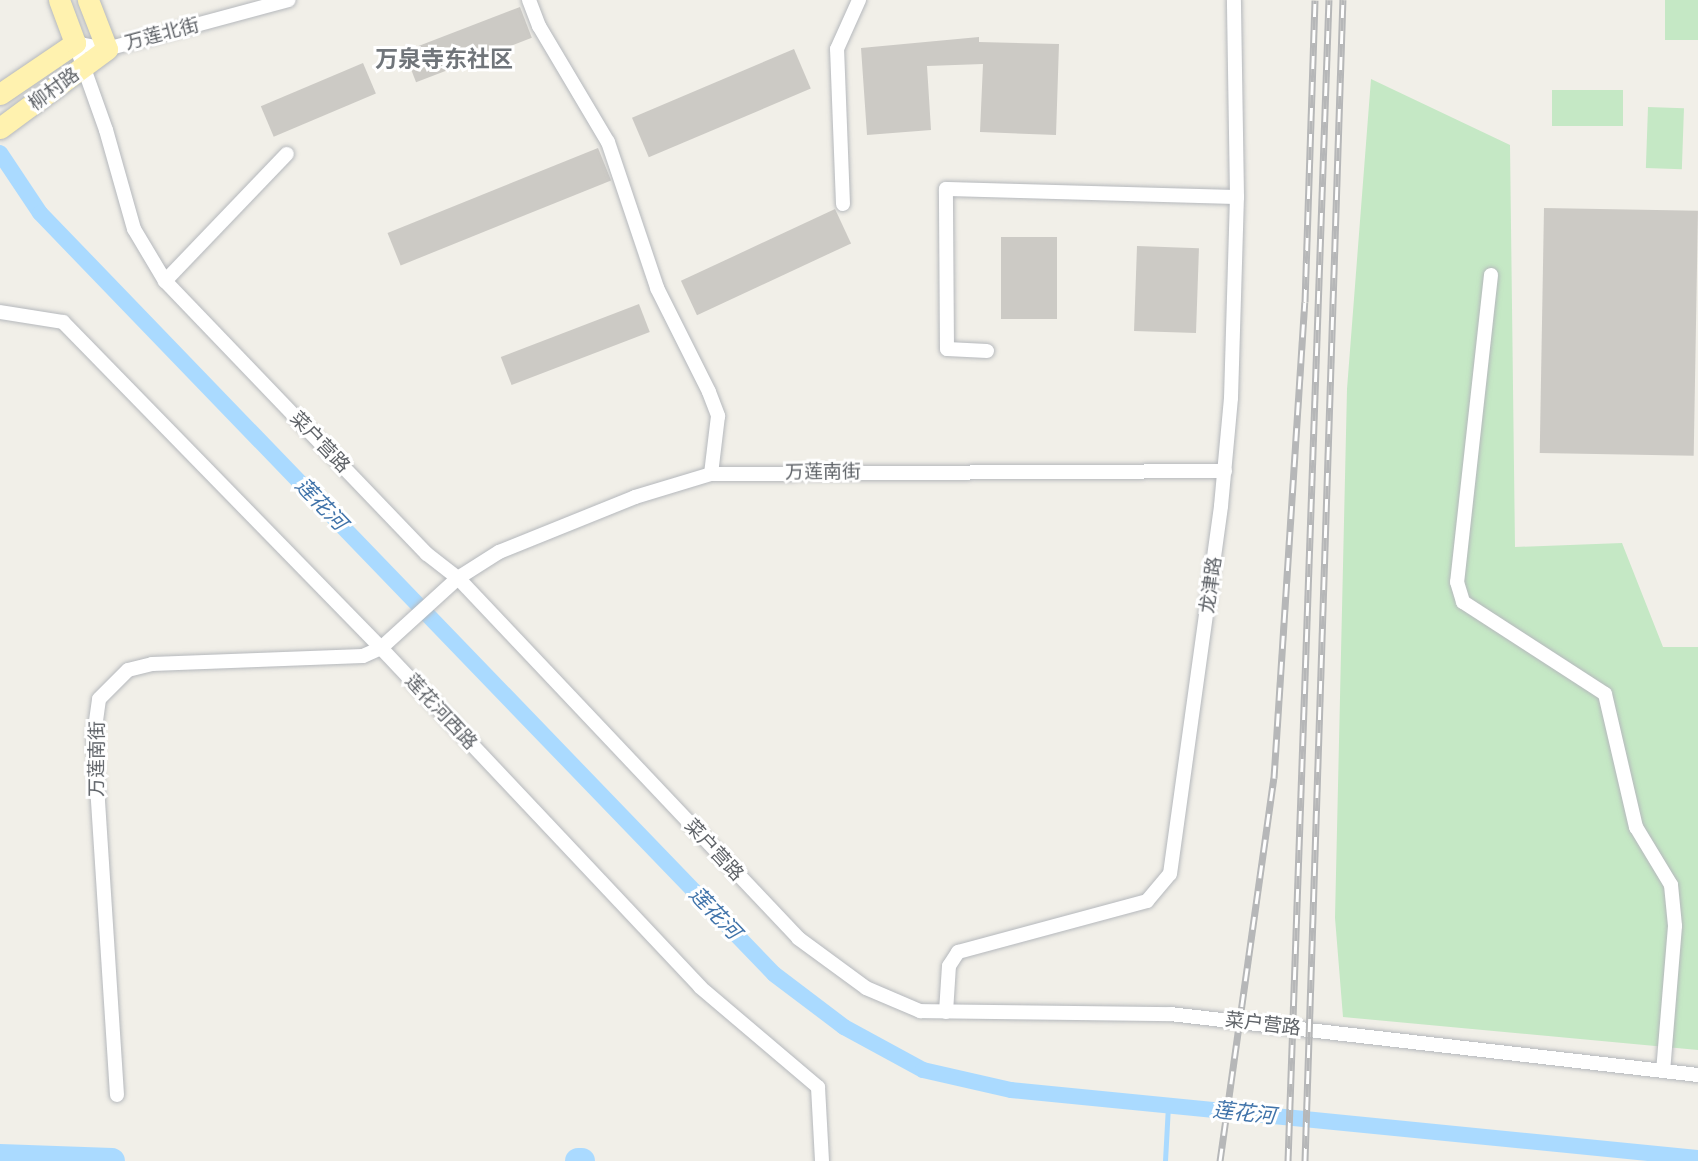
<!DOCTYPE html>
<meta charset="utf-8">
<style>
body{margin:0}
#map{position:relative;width:1698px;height:1161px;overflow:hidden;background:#f1efe8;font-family:Poppins,"Noto Sans SC",sans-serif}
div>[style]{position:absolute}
.green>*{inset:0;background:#c5e8c5;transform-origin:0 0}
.stream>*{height:4.5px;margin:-2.25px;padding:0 2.25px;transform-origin:2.25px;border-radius:2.25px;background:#aadaff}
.canal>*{height:16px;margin:-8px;padding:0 8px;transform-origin:8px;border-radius:8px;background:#aadaff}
.river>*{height:26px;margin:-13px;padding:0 13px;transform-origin:13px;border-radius:13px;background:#aadaff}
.building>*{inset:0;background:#cccac5;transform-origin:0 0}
.roads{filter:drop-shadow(0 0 2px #b5b8bc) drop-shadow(0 0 2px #b5b8bc)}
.minor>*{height:14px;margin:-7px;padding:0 7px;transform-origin:7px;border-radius:7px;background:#fff}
.primary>*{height:21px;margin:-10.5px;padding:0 10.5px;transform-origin:10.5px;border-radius:10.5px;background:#fff2af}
.rail>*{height:7px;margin-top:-3.5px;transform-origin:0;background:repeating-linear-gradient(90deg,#fff 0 13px,#b6b7b8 0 26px);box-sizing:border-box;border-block:2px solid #b6b7b8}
span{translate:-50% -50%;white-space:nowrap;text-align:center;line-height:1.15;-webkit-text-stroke:6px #fff;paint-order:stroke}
.street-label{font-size:19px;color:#5f6368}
.water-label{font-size:21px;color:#4174aa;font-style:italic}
.quarter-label{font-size:23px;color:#70757a;font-weight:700}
</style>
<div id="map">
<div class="green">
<i style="left:1665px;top:0;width:33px;height:40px"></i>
<i style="clip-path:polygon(1371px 79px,1510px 145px,1515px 547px,1622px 543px,1663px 647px,1698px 647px,1698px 1050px,1343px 1017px,1335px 918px,1347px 389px)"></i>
<i style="left:1552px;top:90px;width:71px;height:36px"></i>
<i style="left:1648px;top:107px;width:36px;height:61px;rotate:2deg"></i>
</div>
<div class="stream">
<i style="left:1165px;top:1161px;width:55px;rotate:-86.9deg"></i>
</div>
<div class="canal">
<i style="left:0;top:153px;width:72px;rotate:56.3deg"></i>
<i style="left:40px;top:213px;width:1057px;rotate:46.03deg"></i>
<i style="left:774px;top:974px;width:88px;rotate:37.1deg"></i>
<i style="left:844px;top:1027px;width:90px;rotate:28.6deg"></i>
<i style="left:923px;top:1070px;width:90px;rotate:12.8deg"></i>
<i style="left:1011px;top:1090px;width:690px;rotate:5.65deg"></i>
</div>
<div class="river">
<i style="left:0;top:1157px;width:112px;rotate:2deg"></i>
<i style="left:578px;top:1161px;width:4px"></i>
</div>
<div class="building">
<i style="left:520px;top:7px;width:33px;height:124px;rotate:69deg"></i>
<i style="clip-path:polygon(979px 37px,979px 42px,1059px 44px,1056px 135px,980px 132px,983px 64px,927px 66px,931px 130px,867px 135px,861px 48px)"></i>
<i style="left:794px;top:49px;width:43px;height:176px;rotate:67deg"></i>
<i style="left:363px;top:63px;width:33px;height:111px;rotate:67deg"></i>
<i style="left:598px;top:148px;width:35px;height:227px;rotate:68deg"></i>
<i style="left:1544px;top:208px;width:154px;height:245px;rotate:1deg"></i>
<i style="left:835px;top:209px;width:38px;height:170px;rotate:65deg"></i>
<i style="left:1001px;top:237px;width:56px;height:82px"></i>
<i style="left:1137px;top:246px;width:62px;height:85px;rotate:2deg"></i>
<i style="left:639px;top:304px;width:30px;height:148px;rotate:69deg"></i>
</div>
<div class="roads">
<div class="minor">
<i style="left:529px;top:0;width:28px;rotate:69deg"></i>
<i style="left:539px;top:26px;width:135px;rotate:59.3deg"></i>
<i style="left:608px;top:142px;width:154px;rotate:71.4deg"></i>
<i style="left:657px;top:288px;width:116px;rotate:63.4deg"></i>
<i style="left:709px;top:392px;width:26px;rotate:69deg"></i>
<i style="left:718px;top:416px;width:58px;rotate:96.9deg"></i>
<i style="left:75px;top:43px;width:92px;rotate:70.4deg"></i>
<i style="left:106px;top:130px;width:103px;rotate:74.2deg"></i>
<i style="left:134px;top:229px;width:61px;rotate:59.2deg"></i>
<i style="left:165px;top:281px;width:378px;rotate:46.2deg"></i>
<i style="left:427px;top:554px;width:39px;rotate:38deg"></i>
<i style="left:458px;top:578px;width:495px;rotate:46.6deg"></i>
<i style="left:798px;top:938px;width:84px;rotate:36.3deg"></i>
<i style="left:866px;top:988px;width:59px;rotate:23.1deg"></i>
<i style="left:920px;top:1011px;width:250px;rotate:0.7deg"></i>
<i style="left:1170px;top:1014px;width:532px;rotate:6.59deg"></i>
<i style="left:75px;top:43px;width:33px;rotate:11deg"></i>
<i style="left:107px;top:49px;width:188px;rotate:-15.1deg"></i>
<i style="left:843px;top:204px;width:155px;rotate:-92.2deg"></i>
<i style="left:837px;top:49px;width:54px;rotate:-65.8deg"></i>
<i style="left:1491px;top:275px;width:309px;rotate:96.3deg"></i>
<i style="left:1457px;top:582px;width:21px;rotate:73deg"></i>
<i style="left:1463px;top:602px;width:169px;rotate:32.9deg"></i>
<i style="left:1605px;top:694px;width:137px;rotate:76.9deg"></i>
<i style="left:1636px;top:827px;width:68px;rotate:58.9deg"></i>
<i style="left:1671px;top:885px;width:41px;rotate:84.4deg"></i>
<i style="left:1675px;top:926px;width:145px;rotate:94.7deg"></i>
<i style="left:165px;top:281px;width:176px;rotate:-46.2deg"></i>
<i style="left:0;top:312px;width:64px;rotate:9deg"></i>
<i style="left:63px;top:322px;width:455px;rotate:45.7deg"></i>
<i style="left:381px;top:648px;width:465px;rotate:46.7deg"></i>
<i style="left:700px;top:987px;width:155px;rotate:40.3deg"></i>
<i style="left:818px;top:1087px;width:74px;rotate:86.9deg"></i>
<i style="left:987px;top:351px;width:40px;rotate:-177.1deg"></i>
<i style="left:947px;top:349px;width:160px;rotate:-90.4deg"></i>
<i style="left:946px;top:189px;width:291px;rotate:1.6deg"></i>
<i style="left:946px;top:1012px;width:46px;rotate:-86.3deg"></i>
<i style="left:949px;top:966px;width:17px;rotate:-57deg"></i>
<i style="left:958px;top:952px;width:196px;rotate:-15.1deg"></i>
<i style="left:1147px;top:901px;width:35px;rotate:-50deg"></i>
<i style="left:1170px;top:874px;width:372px;rotate:-82.1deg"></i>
<i style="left:1221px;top:506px;width:108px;rotate:-84.7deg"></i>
<i style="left:1231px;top:398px;width:201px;rotate:-88.3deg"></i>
<i style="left:1237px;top:197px;width:197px;rotate:-90.9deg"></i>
<i style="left:117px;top:1095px;width:361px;rotate:-93.7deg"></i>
<i style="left:94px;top:735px;width:36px;rotate:-82deg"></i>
<i style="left:99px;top:699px;width:41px;rotate:-45deg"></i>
<i style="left:128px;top:670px;width:25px;rotate:-14deg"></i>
<i style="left:152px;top:664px;width:211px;rotate:-2.2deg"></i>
<i style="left:363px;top:656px;width:20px;rotate:-24deg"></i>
<i style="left:381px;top:648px;width:104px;rotate:-42.3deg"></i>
<i style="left:458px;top:578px;width:49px;rotate:-32.4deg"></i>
<i style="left:499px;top:552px;width:147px;rotate:-22deg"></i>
<i style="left:635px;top:497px;width:79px;rotate:-16.8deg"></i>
<i style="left:711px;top:474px;width:514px;rotate:-0.33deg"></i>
</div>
<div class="primary">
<i style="left:0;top:94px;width:91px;rotate:-34.2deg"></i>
<i style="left:75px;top:43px;width:46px;rotate:-110.4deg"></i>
<i style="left:0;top:128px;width:133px;rotate:-36.4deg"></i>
<i style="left:107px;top:49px;width:53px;rotate:-111.2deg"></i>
</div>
</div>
<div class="rail">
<i style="left:1220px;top:1161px;width:387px;rotate:-82deg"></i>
<i style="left:1274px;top:778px;width:477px;rotate:-86.3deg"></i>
<i style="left:1305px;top:302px;width:302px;rotate:-88.1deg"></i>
<i style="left:1288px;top:1161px;width:1162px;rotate:-87.98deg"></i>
<i style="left:1305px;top:1161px;width:1162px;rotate:-88.13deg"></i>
</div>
<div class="street-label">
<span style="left:162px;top:34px;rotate:-15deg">万莲北街</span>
<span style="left:54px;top:89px;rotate:-36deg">柳村路</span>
<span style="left:320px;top:442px;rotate:46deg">菜户营路</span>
<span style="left:823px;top:472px;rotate:-1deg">万莲南街</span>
<span style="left:1211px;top:585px;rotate:-82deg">龙津路</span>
<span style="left:441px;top:712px;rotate:47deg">莲花河西路</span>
<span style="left:97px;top:759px;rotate:-90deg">万莲南街</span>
<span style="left:714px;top:850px;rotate:47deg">菜户营路</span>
<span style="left:1263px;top:1024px;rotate:7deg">菜户营路</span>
</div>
<div class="water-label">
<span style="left:321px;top:504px;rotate:46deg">莲花河</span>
<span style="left:715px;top:913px;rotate:46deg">莲花河</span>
<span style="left:1244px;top:1113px;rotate:6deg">莲花河</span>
</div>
<div class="quarter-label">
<span style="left:444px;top:59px">万泉寺东社区</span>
</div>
</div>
